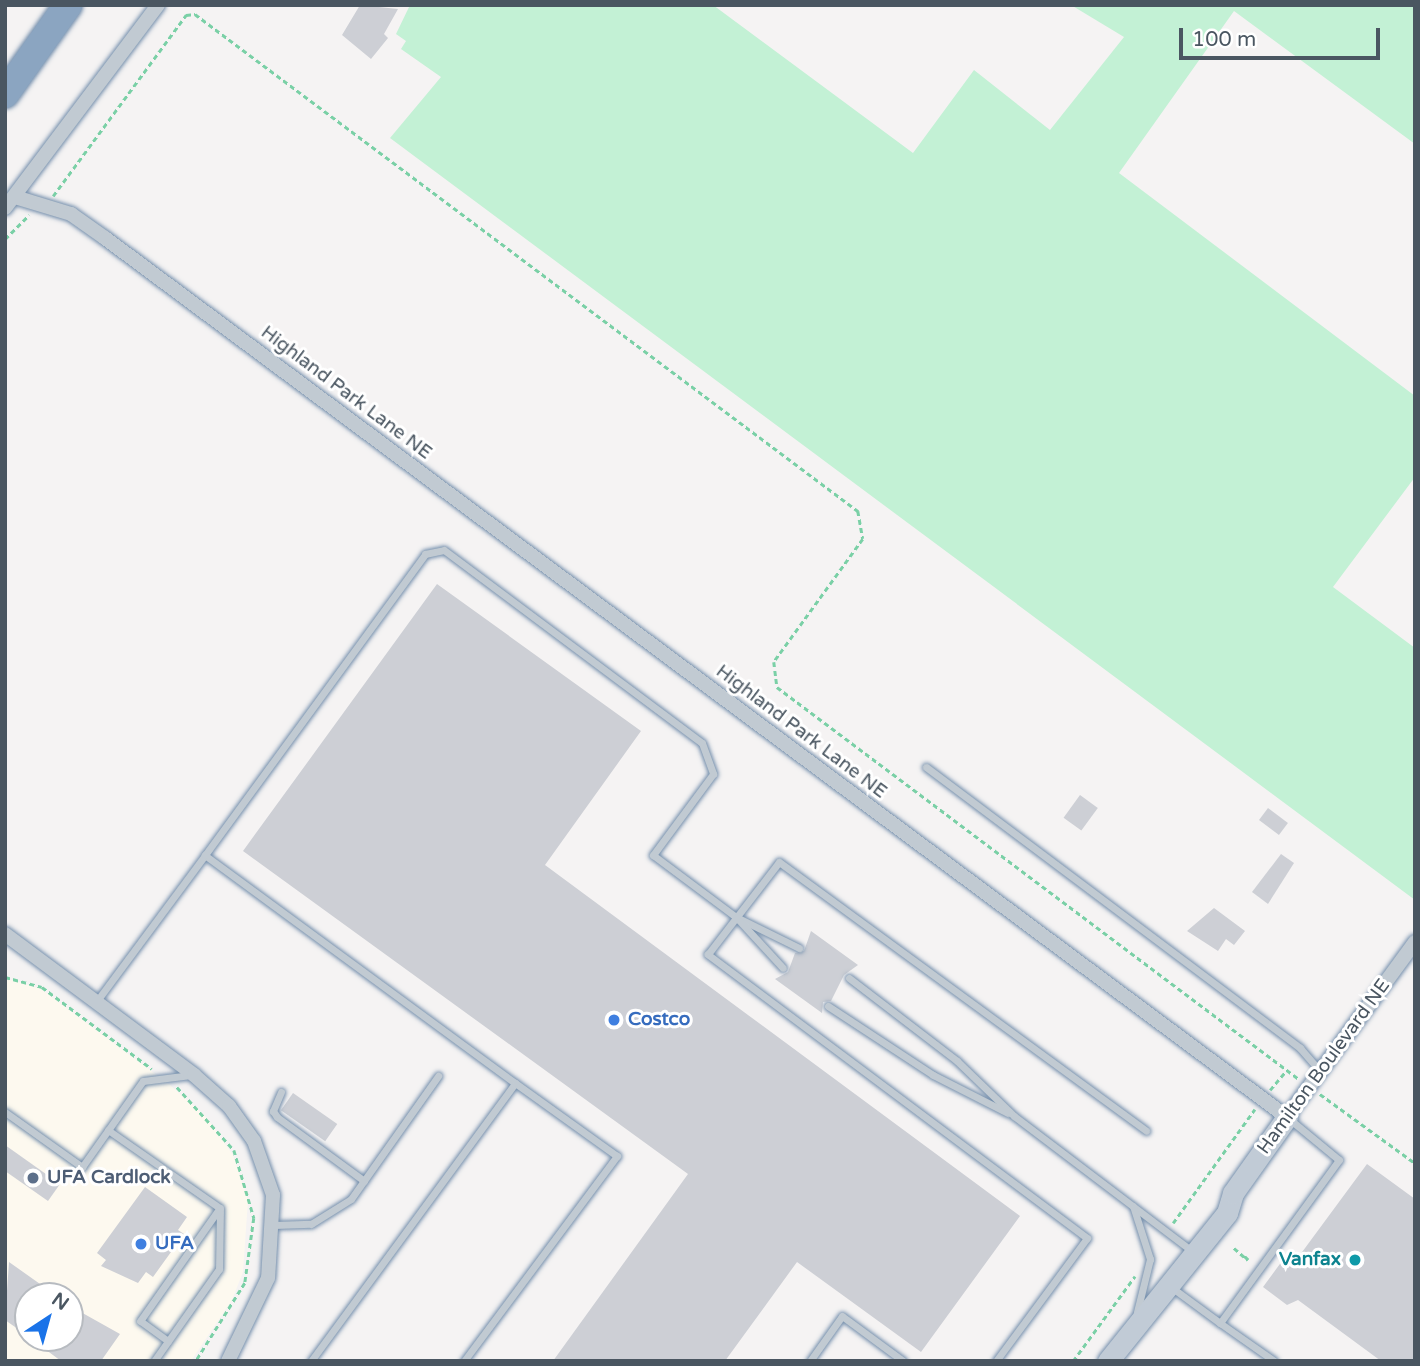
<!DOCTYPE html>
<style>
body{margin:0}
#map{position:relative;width:1420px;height:1366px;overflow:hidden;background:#f5f3f3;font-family:"Varela Round",sans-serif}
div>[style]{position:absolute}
.commercial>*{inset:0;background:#fdf9ef}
.green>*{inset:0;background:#c3f1d5}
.building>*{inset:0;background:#cdcfd5;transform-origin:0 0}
.path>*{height:2.5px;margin-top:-1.25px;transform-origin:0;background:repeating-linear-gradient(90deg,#7ad0a6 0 5px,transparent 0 8.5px)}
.roads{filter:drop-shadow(0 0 2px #7690ad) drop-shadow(0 0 2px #7690ad)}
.lane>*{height:7px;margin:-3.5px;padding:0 3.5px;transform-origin:3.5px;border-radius:3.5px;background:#c1cad2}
.street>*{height:14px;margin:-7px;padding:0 7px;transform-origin:7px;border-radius:7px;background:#c1cad2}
.secondary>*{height:21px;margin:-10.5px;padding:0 10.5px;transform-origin:10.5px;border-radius:10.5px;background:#c1cbd6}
.highway>*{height:28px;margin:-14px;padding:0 14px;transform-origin:14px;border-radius:14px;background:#8ba5c1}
.dots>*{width:19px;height:19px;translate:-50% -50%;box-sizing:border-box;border:4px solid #fff;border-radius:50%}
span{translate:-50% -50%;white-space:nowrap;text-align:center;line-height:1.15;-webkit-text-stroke:6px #fff;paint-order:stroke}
.street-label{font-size:19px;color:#4a5661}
.shop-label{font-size:19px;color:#366cbe;font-weight:700}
.left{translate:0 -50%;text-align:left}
.service-label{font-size:19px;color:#4e5e75;font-weight:700}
.culture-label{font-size:19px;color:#0d838f;font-weight:700}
.right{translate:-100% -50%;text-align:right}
.frame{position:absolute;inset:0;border:7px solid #4a5661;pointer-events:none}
.north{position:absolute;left:14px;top:1282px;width:70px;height:70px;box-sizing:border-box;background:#fff;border:2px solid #b7bbc0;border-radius:50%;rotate:36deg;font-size:19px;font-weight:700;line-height:28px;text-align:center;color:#4a5661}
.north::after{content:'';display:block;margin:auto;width:24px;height:32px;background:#1a73e8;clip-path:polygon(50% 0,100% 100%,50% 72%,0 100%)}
.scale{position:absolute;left:1179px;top:28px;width:201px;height:32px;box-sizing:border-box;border:4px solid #4a5661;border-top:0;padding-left:9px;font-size:21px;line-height:24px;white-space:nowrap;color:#4a5661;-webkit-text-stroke:5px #fff;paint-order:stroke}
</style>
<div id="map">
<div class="commercial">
<i style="clip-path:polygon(evenodd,5px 978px,41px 989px,170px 1085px,206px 1117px,233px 1155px,248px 1200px,243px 1272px,232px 1300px,191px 1361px,5px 1361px,5px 978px,28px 1296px,70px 1296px,70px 1338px,28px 1338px,28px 1296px)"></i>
</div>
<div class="green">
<i style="clip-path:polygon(410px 5px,713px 5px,913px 153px,974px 70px,1050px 130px,1124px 37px,1071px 5px,1415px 5px,1415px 144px,1234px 11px,1119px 173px,1415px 396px,1415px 477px,1333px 587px,1415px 648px,1415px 900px,390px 138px,441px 77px,401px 49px,406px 41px,396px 34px)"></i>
</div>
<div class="building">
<i style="clip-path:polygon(360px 5px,398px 9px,384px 34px,388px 38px,371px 59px,342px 35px)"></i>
<i style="clip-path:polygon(437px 584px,641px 731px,545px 865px,1020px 1216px,921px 1352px,797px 1262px,725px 1361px,553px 1361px,688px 1174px,243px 851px)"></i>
<i style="left:1080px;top:795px;width:22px;height:28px;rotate:36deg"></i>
<i style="left:1268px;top:808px;width:25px;height:15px;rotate:37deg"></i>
<i style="clip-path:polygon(1281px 854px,1294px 863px,1268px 904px,1252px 892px)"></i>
<i style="clip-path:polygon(1214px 908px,1245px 931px,1234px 945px,1226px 939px,1218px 951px,1187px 931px)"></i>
<i style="clip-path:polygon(811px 931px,858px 965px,844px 975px,831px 1001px,823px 1002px,822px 1013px,775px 979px,788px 972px,795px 953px,804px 951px)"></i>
<i style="left:293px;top:1093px;width:54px;height:21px;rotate:35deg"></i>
<i style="clip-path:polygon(5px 1145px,60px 1184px,48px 1201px,5px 1171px)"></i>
<i style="clip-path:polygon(1367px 1164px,1415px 1199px,1415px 1361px,1381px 1361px,1298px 1300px,1287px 1305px,1263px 1287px,1285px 1257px,1294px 1263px)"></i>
<i style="clip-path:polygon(145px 1187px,187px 1217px,178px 1230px,184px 1234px,153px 1277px,146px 1272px,138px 1283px,101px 1266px,106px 1260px,97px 1253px)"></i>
<i style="clip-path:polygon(9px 1262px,57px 1296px,28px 1296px,28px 1336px,5px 1320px)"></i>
<i style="clip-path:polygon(70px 1306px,120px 1334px,101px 1361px,61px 1361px,30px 1338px,70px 1338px)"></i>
</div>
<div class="path">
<i style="left:53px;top:196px;width:225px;rotate:-53.7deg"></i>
<i style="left:186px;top:15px;width:9px;rotate:-6deg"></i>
<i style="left:195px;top:14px;width:829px;rotate:36.86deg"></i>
<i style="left:858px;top:511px;width:28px;rotate:80deg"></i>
<i style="left:863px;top:539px;width:152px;rotate:125.9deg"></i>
<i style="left:774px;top:662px;width:25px;rotate:83deg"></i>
<i style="left:777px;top:687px;width:654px;rotate:36.92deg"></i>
<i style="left:5px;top:239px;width:34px;rotate:-45deg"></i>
<i style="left:5px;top:977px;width:38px;rotate:15deg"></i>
<i style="left:42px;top:987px;width:137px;rotate:36.7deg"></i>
<i style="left:177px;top:1087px;width:85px;rotate:47.9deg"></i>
<i style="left:234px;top:1150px;width:71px;rotate:73.6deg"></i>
<i style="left:254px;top:1218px;width:66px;rotate:97.9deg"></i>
<i style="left:245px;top:1283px;width:92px;rotate:122.1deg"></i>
<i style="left:1270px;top:1090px;width:25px;rotate:-50deg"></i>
<i style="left:1320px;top:1094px;width:117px;rotate:36deg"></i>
<i style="left:1173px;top:1223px;width:140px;rotate:-54.3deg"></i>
<i style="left:1234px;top:1248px;width:18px;rotate:41deg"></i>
<i style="left:1248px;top:1260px;width:7px;rotate:-135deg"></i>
<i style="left:1073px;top:1361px;width:105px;rotate:-53.9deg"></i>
</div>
<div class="roads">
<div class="lane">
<i style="left:926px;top:767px;width:468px;rotate:36.9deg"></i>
<i style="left:1300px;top:1048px;width:30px;rotate:49deg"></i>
<i style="left:740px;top:919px;width:66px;rotate:26.2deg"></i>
<i style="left:849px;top:978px;width:136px;rotate:37.5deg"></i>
<i style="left:957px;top:1061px;width:79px;rotate:44deg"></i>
<i style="left:1014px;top:1116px;width:223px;rotate:37.2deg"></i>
<i style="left:96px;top:1002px;width:183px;rotate:-53.4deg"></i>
<i style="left:828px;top:1006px;width:126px;rotate:33.3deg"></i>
<i style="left:933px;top:1075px;width:84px;rotate:26.9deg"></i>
<i style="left:281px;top:1092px;width:21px;rotate:113deg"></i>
<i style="left:273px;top:1111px;width:7px;rotate:56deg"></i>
<i style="left:277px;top:1117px;width:108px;rotate:36.3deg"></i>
<i style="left:5px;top:1112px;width:95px;rotate:35.5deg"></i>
<i style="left:82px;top:1167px;width:105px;rotate:-54.7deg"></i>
<i style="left:143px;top:1081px;width:48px;rotate:-7.1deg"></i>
<i style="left:108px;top:1130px;width:136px;rotate:34.9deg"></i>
<i style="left:220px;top:1208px;width:61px;rotate:90.9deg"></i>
<i style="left:219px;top:1269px;width:113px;rotate:125.2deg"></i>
<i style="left:1133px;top:1206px;width:56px;rotate:72.2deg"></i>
<i style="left:1150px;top:1259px;width:55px;rotate:103.8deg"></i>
<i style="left:274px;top:1225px;width:37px;rotate:-2deg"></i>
<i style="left:311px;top:1224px;width:47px;rotate:-32deg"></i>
<i style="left:351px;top:1199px;width:151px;rotate:-54.7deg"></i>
<i style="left:1171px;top:1287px;width:61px;rotate:36.3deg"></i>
<i style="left:1220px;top:1323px;width:202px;rotate:-53.9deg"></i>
<i style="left:1339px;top:1160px;width:66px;rotate:-140.5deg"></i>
<i style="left:1220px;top:1323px;width:66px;rotate:35.1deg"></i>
<i style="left:168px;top:1341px;width:34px;rotate:-144deg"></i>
<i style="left:140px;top:1321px;width:137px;rotate:-54.8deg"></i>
<i style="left:311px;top:1361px;width:345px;rotate:-53.7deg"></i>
<i style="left:515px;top:1083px;width:385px;rotate:-143.7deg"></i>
<i style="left:205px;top:855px;width:373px;rotate:-53.8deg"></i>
<i style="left:425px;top:554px;width:19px;rotate:-12deg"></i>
<i style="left:444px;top:550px;width:322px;rotate:36.8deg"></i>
<i style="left:702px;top:743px;width:33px;rotate:70deg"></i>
<i style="left:713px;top:774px;width:101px;rotate:126.5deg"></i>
<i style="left:653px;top:855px;width:104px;rotate:36.8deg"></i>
<i style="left:736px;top:917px;width:69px;rotate:47.3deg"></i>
<i style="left:464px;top:1361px;width:256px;rotate:-53.3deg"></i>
<i style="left:617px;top:1156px;width:125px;rotate:-144.4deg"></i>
<i style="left:810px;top:1361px;width:55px;rotate:-54.6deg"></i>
<i style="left:842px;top:1316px;width:76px;rotate:36.4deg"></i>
<i style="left:996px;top:1361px;width:153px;rotate:-53.5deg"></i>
<i style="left:1087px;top:1238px;width:474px;rotate:-143.2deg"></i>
<i style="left:708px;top:954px;width:116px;rotate:-52.3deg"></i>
<i style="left:779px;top:862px;width:455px;rotate:36.2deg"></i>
</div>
<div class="street">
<i style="left:15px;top:197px;width:59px;rotate:16.9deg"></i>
<i style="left:71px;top:214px;width:42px;rotate:35.2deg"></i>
<i style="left:105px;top:238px;width:1473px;rotate:36.64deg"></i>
<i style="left:1287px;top:1117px;width:217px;rotate:-53.8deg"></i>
<i style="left:5px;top:208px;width:254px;rotate:-53deg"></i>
<i style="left:5px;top:934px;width:236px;rotate:36.7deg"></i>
<i style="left:194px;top:1075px;width:47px;rotate:41.5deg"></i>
<i style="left:229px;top:1106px;width:43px;rotate:54.5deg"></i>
<i style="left:254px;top:1141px;width:57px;rotate:70.6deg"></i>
<i style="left:273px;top:1195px;width:83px;rotate:93.4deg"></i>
<i style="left:268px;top:1278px;width:92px;rotate:115.7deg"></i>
</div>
<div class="secondary">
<i style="left:1108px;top:1361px;width:190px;rotate:-51.2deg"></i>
<i style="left:1227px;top:1213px;width:21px;rotate:-73deg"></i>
<i style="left:1233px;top:1193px;width:93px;rotate:-54.6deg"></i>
</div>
<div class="highway">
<i style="left:5px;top:94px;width:109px;rotate:-54.7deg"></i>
</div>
</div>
<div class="dots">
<i style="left:614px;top:1020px;background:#3f7fe0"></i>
<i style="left:33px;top:1178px;background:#5c6f8a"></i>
<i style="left:141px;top:1244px;background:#3f7fe0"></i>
<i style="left:1355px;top:1260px;background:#0f9aa8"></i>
</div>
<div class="street-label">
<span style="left:346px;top:393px;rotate:37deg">Highland Park Lane NE</span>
<span style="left:801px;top:732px;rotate:37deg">Highland Park Lane NE</span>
<span style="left:1324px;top:1067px;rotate:-54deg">Hamilton Boulevard NE</span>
</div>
<div class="shop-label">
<span class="left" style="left:628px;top:1020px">Costco</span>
<span class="left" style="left:155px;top:1244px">UFA</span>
</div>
<div class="service-label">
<span class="left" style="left:47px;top:1178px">UFA Cardlock</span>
</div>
<div class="culture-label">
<span class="right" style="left:1341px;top:1260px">Vanfax</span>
</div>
<div class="frame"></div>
<div class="north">N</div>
<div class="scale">100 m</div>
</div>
